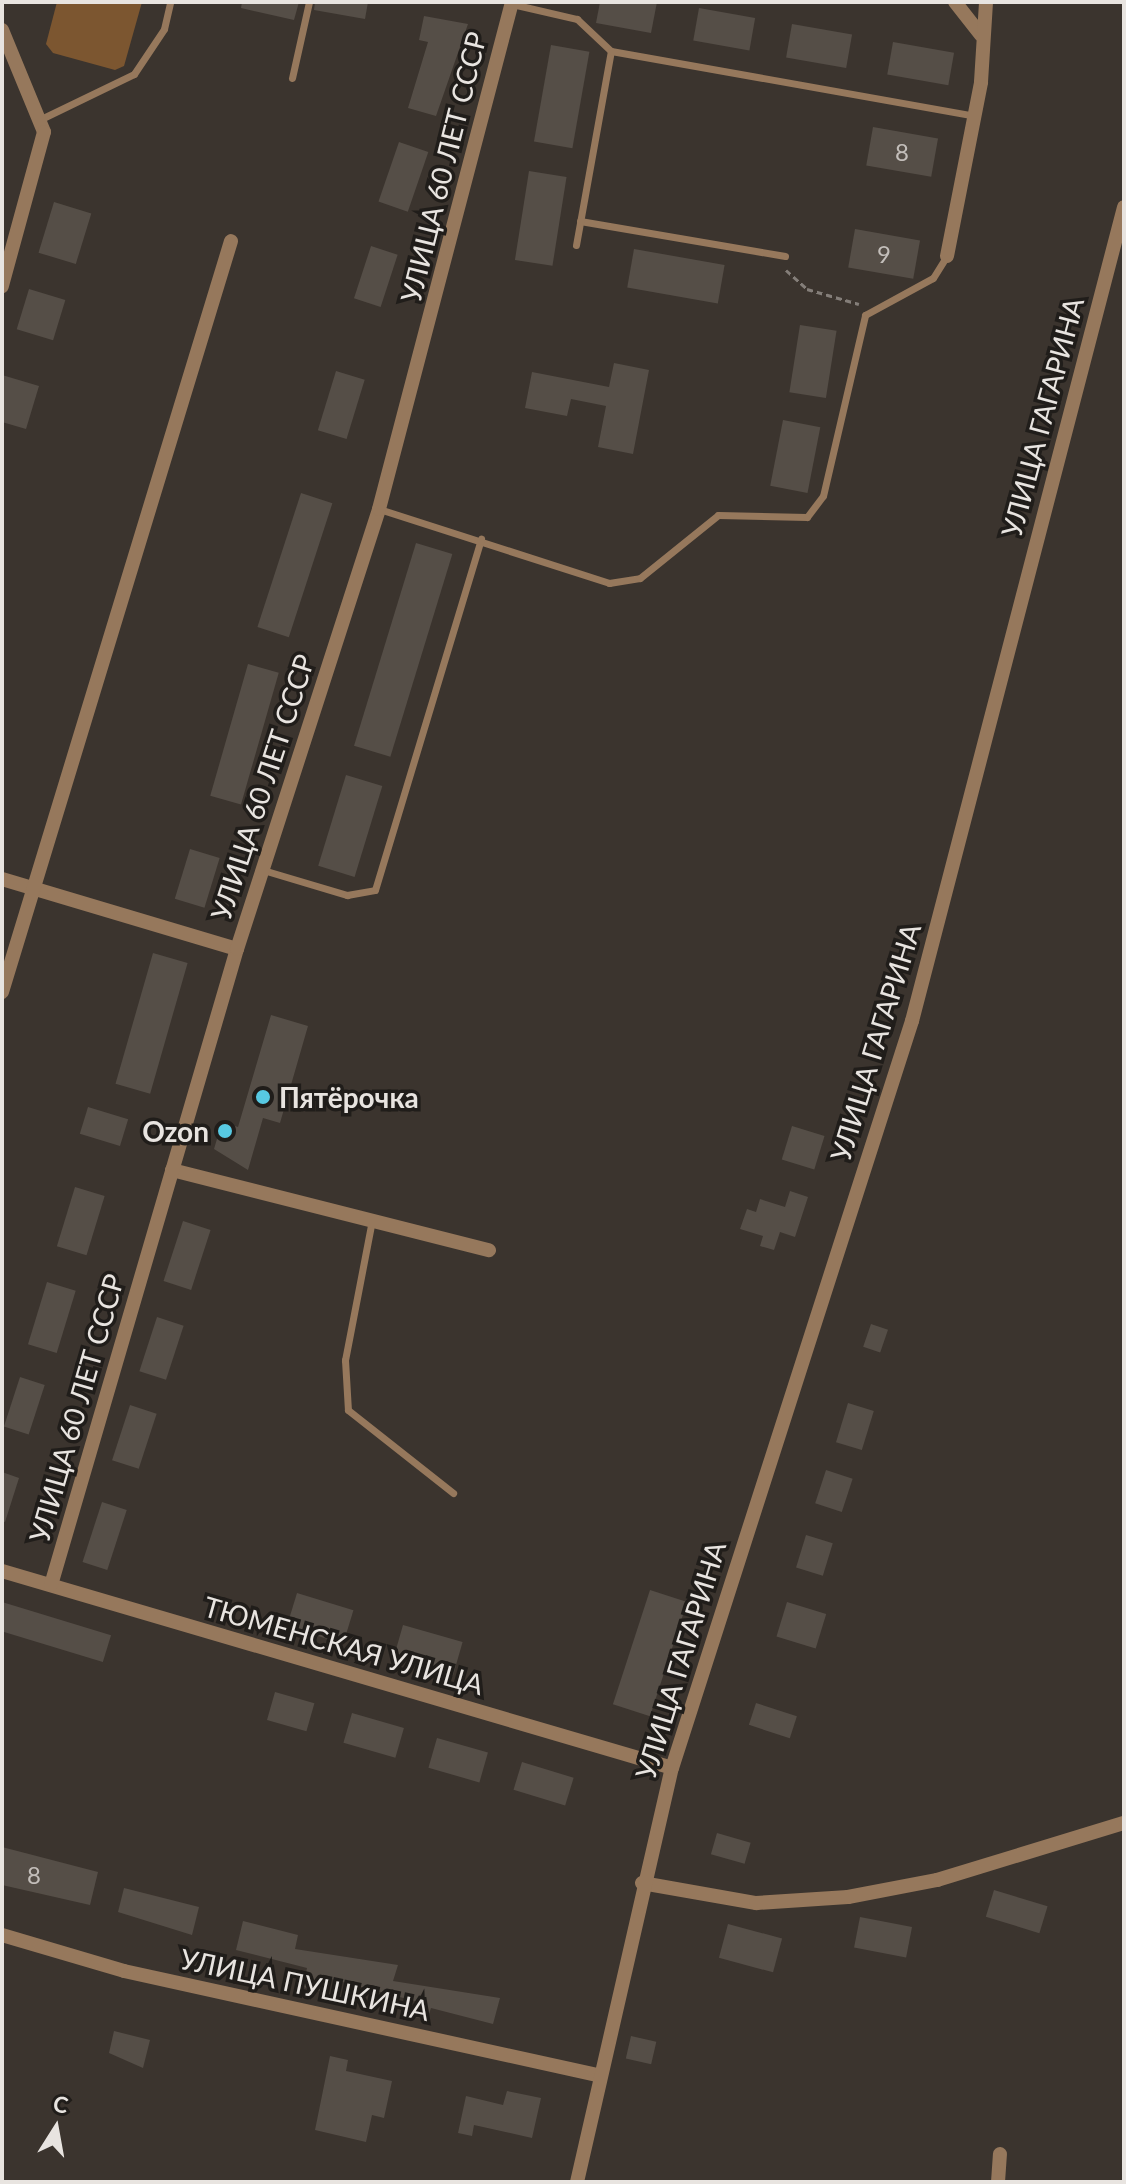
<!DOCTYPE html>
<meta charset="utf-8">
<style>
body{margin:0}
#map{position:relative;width:1126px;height:2184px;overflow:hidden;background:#3b342e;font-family:Lato,sans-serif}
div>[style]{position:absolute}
.green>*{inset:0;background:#7c5630}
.building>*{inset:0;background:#554e47;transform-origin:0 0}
.path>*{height:3px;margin-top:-1.5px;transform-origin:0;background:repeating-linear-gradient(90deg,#847e79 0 6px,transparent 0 10px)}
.lane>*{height:7px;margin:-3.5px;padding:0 3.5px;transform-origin:3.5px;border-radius:3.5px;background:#96785c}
.street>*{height:14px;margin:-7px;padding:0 7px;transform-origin:7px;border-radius:7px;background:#96785c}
.dots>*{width:22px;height:22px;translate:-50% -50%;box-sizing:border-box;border:4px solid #201d1a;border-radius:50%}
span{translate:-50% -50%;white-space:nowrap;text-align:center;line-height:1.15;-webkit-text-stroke:7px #201d1a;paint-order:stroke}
.number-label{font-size:24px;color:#c3beba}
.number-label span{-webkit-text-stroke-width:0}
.street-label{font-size:28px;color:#e8e4e0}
.poi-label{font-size:28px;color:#e8e4e0;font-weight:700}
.left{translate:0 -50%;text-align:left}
.right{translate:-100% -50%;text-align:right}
.frame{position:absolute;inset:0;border:4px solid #e8e4e0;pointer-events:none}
.north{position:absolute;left:16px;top:2088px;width:80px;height:80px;-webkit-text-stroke:6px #201d1a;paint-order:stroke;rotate:11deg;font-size:22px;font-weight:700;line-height:32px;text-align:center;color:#e8e4e0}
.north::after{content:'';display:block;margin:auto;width:28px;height:36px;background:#e8e4e0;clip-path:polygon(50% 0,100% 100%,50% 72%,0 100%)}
</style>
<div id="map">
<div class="green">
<i style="clip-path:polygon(57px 2px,142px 2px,124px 66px,115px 70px,53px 53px,46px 44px)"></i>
</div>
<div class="building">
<i style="clip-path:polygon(242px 2px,299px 2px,294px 20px,241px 8px)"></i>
<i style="clip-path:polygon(315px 2px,368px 2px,365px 19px,314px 10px)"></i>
<i style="clip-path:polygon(600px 2px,657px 2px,651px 33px,596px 23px)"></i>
<i style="left:699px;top:8px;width:57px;height:33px;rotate:10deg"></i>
<i style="clip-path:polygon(424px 16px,468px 24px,436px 116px,408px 108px,428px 42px,419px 40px)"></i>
<i style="left:792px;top:24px;width:61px;height:34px;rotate:10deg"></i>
<i style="left:893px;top:42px;width:62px;height:33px;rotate:10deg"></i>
<i style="left:551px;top:45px;width:39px;height:98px;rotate:10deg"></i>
<i style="left:873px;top:127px;width:66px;height:39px;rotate:10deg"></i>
<i style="left:399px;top:142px;width:31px;height:63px;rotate:19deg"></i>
<i style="left:529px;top:171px;width:38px;height:90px;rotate:9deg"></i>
<i style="left:54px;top:202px;width:39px;height:53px;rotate:17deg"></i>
<i style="left:855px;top:229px;width:66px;height:39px;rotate:10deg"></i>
<i style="left:371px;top:246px;width:28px;height:55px;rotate:18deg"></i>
<i style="left:634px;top:249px;width:92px;height:39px;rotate:10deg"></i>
<i style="left:29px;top:289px;width:38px;height:42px;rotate:17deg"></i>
<i style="left:800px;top:325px;width:37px;height:68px;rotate:9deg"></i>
<i style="clip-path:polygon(614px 363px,649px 370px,633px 454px,598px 447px,606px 406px,571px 399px,567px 416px,525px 408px,532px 372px,609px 387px)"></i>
<i style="left:336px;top:371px;width:30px;height:62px;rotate:17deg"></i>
<i style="clip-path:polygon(2px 375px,39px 386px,26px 429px,2px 422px)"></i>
<i style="left:783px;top:420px;width:38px;height:67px;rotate:11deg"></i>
<i style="left:301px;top:493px;width:33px;height:141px;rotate:18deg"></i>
<i style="left:416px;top:543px;width:38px;height:212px;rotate:17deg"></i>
<i style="left:248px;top:664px;width:32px;height:137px;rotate:16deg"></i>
<i style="left:346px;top:775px;width:38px;height:95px;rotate:17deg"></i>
<i style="left:190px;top:849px;width:31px;height:52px;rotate:17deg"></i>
<i style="left:153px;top:953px;width:36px;height:136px;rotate:16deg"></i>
<i style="clip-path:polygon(271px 1015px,308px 1026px,280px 1123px,263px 1118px,248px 1170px,214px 1149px,222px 1122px,238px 1127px)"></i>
<i style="left:88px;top:1107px;width:42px;height:28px;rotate:17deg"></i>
<i style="left:792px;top:1126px;width:34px;height:35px;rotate:17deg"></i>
<i style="left:75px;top:1187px;width:31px;height:62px;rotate:17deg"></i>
<i style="clip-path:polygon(790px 1191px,808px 1197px,795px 1237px,780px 1232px,774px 1250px,760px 1246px,763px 1236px,740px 1229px,747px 1209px,756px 1212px,760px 1199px,785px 1207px)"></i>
<i style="left:183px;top:1221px;width:29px;height:63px;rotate:18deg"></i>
<i style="left:47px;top:1282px;width:30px;height:65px;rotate:17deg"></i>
<i style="left:157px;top:1317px;width:28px;height:57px;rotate:18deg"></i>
<i style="left:871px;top:1324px;width:18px;height:24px;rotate:19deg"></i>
<i style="left:20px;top:1377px;width:26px;height:52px;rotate:18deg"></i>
<i style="left:848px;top:1403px;width:27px;height:41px;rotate:17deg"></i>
<i style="left:130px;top:1405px;width:28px;height:58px;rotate:18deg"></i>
<i style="left:826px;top:1470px;width:28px;height:35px;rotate:18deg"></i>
<i style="clip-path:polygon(2px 1472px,19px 1478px,5px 1522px,2px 1521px)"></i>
<i style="left:102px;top:1502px;width:26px;height:63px;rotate:18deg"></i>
<i style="left:806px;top:1535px;width:28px;height:34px;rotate:17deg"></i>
<i style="left:650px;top:1590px;width:39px;height:120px;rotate:18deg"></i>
<i style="left:297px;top:1593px;width:59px;height:35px;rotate:17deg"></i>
<i style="left:2px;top:1602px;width:114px;height:28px;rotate:17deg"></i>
<i style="left:787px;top:1602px;width:41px;height:36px;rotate:17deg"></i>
<i style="left:403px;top:1625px;width:62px;height:35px;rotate:16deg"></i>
<i style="left:275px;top:1692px;width:41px;height:29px;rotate:16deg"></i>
<i style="left:756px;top:1703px;width:43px;height:23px;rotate:18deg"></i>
<i style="left:352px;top:1713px;width:54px;height:31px;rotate:16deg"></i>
<i style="left:437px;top:1738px;width:53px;height:31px;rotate:16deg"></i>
<i style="left:522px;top:1762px;width:54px;height:29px;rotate:17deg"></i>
<i style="left:717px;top:1833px;width:35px;height:22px;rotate:16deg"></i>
<i style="clip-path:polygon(2px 1847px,98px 1872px,90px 1905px,2px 1885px)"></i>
<i style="clip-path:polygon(124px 1888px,199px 1907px,192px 1935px,118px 1912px)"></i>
<i style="left:994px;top:1890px;width:56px;height:28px;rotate:17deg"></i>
<i style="left:860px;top:1917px;width:53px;height:31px;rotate:11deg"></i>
<i style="clip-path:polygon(243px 1921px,298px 1935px,295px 1949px,398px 1965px,393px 1981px,500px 1998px,493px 2024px,431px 2008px,427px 2020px,411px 2016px,415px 2001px,327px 1978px,323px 1992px,303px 1987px,307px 1968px,236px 1950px)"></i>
<i style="left:728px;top:1924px;width:56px;height:35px;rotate:15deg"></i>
<i style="clip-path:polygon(114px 2031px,150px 2040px,143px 2068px,109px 2053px)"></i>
<i style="left:631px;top:2036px;width:26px;height:23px;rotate:13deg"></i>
<i style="clip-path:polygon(330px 2056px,348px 2060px,346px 2071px,392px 2081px,384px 2118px,372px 2115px,366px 2142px,315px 2130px)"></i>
<i style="clip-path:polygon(507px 2091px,541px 2098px,532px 2138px,474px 2125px,472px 2136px,458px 2133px,466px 2096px,503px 2105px)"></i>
</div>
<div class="path">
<i style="left:786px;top:270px;width:28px;rotate:42deg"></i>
<i style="left:807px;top:289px;width:54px;rotate:16.1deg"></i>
</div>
<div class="lane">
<i style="left:512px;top:4px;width:67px;rotate:13deg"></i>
<i style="left:577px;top:19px;width:47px;rotate:43.3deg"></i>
<i style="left:292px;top:78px;width:78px;rotate:-77.4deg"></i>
<i style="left:41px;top:119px;width:103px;rotate:-25.8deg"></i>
<i style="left:134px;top:74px;width:54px;rotate:-56.3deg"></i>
<i style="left:164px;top:29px;width:28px;rotate:-77deg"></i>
<i style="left:580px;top:221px;width:208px;rotate:9.7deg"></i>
<i style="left:576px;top:245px;width:197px;rotate:-79.8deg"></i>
<i style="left:611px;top:51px;width:367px;rotate:10.1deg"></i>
<i style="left:379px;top:509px;width:242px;rotate:17.8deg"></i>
<i style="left:609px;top:583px;width:31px;rotate:-9deg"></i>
<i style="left:640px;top:578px;width:100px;rotate:-38.9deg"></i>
<i style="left:718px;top:515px;width:89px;rotate:1.3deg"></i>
<i style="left:807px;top:517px;width:26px;rotate:-53deg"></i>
<i style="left:823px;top:496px;width:186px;rotate:-76.9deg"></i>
<i style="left:865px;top:315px;width:77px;rotate:-28.6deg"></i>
<i style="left:933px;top:278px;width:26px;rotate:-58deg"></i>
<i style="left:263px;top:870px;width:88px;rotate:16.6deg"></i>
<i style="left:347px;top:895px;width:28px;rotate:-10deg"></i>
<i style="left:375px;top:890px;width:367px;rotate:-73.2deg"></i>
<i style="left:372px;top:1220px;width:143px;rotate:100.9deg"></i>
<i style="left:345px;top:1360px;width:50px;rotate:86.6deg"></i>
<i style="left:348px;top:1410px;width:134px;rotate:38.3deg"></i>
</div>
<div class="street">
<i style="left:955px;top:2px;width:42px;rotate:51.8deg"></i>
<i style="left:2px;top:30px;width:110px;rotate:67.6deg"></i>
<i style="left:44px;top:132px;width:160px;rotate:105.3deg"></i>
<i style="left:947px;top:256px;width:177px;rotate:-78.9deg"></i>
<i style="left:981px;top:82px;width:80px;rotate:-86.4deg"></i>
<i style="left:2px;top:879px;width:245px;rotate:16.6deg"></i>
<i style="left:2px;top:992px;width:785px;rotate:-73.04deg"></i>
<i style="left:172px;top:1170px;width:327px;rotate:14.2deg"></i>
<i style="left:2px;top:1571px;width:698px;rotate:16.38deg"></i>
<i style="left:51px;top:1585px;width:663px;rotate:-73.7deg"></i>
<i style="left:237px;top:949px;width:462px;rotate:-72.1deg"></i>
<i style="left:379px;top:509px;width:524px;rotate:-75.3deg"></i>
<i style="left:642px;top:1883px;width:116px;rotate:10deg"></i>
<i style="left:756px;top:1903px;width:92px;rotate:-3.7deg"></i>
<i style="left:848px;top:1897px;width:91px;rotate:-10.8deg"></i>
<i style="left:937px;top:1880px;width:195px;rotate:-17deg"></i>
<i style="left:2px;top:1935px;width:127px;rotate:16.4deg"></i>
<i style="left:124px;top:1971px;width:485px;rotate:12.4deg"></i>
<i style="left:577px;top:2182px;width:425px;rotate:-77.1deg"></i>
<i style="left:672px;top:1768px;width:785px;rotate:-72.19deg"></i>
<i style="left:912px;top:1021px;width:841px;rotate:-75.4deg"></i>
<i style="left:998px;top:2182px;width:28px;rotate:-86deg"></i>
</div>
<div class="dots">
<i style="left:263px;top:1097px;background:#57c9e2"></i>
<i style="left:225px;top:1131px;background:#57c9e2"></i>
</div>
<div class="number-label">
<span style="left:902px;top:152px">8</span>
<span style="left:884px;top:254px">9</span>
<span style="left:34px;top:1875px">8</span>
</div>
<div class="street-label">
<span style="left:443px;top:167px;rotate:-76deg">УЛИЦА 60 ЛЕТ СССР</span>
<span style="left:1042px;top:417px;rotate:-75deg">УЛИЦА ГАГАРИНА</span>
<span style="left:262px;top:787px;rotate:-72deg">УЛИЦА 60 ЛЕТ СССР</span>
<span style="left:875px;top:1042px;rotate:-73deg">УЛИЦА ГАГАРИНА</span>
<span style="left:76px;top:1408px;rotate:-74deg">УЛИЦА 60 ЛЕТ СССР</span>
<span style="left:344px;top:1645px;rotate:16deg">ТЮМЕНСКАЯ УЛИЦА</span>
<span style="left:680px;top:1660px;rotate:-73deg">УЛИЦА ГАГАРИНА</span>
<span style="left:305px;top:1984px;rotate:12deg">УЛИЦА ПУШКИНА</span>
</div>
<div class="poi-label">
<span class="left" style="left:279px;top:1097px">Пятёрочка</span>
<span class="right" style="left:209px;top:1131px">Ozon</span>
</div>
<div class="frame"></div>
<div class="north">С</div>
</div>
